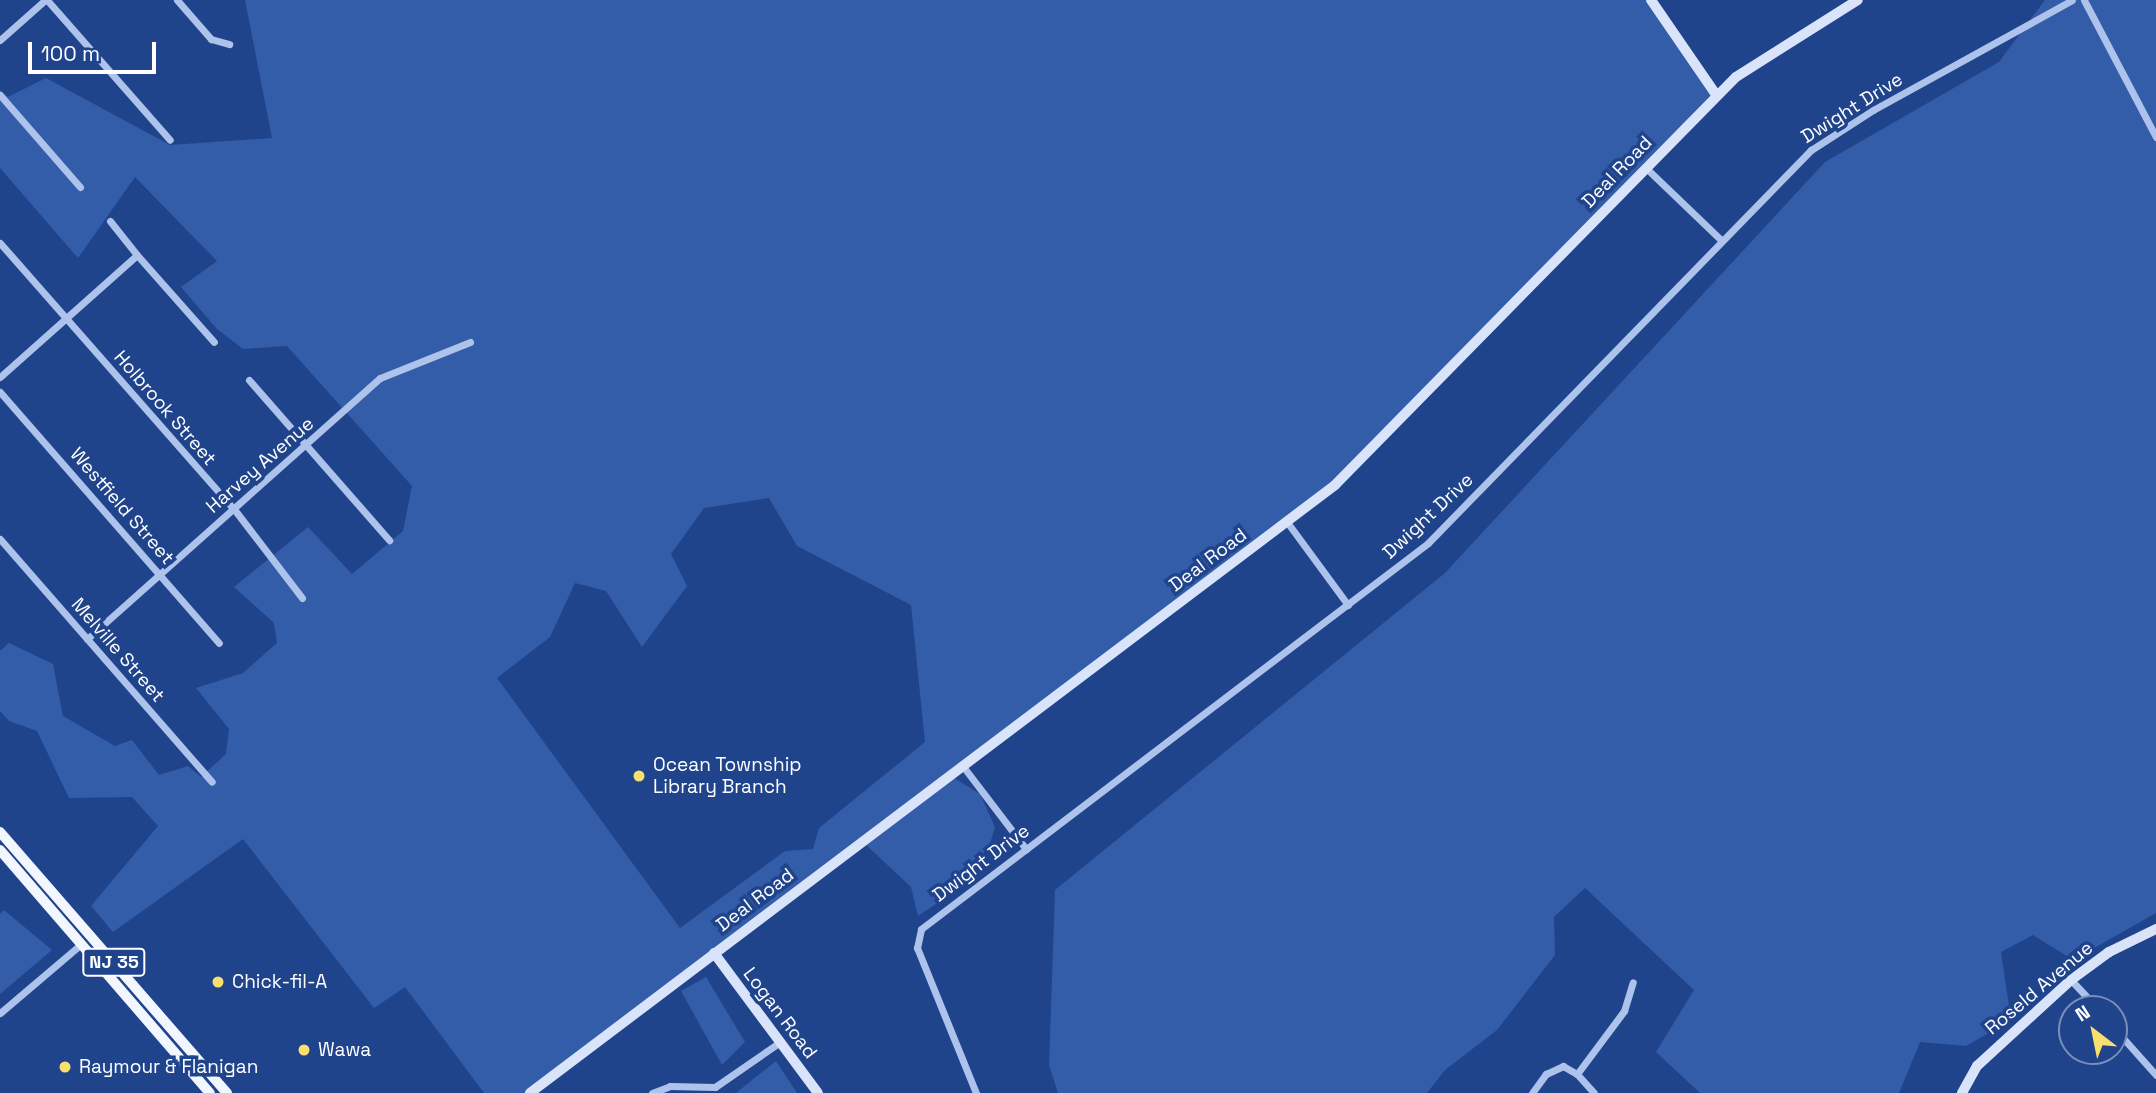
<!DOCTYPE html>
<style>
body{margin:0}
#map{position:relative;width:2156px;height:1093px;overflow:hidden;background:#20448c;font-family:"Space Grotesk",sans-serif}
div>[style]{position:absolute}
.green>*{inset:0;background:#335ca9}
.street>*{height:7px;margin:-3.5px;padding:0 3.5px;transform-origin:3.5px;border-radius:3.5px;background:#adc3ec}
.secondary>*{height:10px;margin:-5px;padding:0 5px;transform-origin:5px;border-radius:5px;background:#d9e3f9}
.primary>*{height:10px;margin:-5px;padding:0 5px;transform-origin:5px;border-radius:5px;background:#f2f6fe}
.dots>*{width:19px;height:19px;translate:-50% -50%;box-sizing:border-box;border:4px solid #20448c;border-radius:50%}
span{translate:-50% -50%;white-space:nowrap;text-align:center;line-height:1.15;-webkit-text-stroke:7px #20448c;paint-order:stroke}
.shield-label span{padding:2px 5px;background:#20448c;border:2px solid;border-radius:5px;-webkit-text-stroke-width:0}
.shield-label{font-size:18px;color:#fff;font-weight:700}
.street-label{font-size:19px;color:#fff}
.poi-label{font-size:19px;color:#fff}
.left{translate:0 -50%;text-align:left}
.north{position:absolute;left:2058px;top:995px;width:70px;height:70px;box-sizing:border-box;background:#20448c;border:2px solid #798fba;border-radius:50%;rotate:328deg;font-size:19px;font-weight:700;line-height:28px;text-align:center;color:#fff}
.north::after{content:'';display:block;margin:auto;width:24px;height:32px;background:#f9df6d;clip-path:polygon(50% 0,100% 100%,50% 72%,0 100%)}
.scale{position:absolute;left:28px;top:42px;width:128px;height:32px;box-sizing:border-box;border:4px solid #fff;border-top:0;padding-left:9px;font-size:21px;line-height:24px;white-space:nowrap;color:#fff;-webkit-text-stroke:5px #20448c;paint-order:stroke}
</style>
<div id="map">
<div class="green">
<i style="clip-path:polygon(evenodd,245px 0,1650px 0,1717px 95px,1359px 465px,951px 776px,980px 794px,995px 827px,981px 874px,918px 916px,911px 887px,864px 843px,535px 1093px,484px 1093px,405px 987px,374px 1008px,243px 839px,113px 932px,91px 906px,158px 826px,132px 797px,69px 798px,37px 731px,9px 721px,0 711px,0 651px,9px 643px,53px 664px,63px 716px,115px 746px,132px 740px,159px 775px,188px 766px,201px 777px,226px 754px,229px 729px,196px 688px,243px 673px,277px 643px,274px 623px,234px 587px,308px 527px,352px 574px,403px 531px,412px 486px,287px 346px,243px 349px,217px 329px,181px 287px,217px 261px,135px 177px,78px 258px,0 168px,0 90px,8px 97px,46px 78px,170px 145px,272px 138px,245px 0,769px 498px,797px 546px,911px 605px,925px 742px,819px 828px,813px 849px,785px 851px,680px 928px,497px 678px,550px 637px,575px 583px,606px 591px,642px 647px,687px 586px,671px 554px,704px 508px,769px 498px)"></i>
<i style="clip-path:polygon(2045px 0,2156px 0,2156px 913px,2073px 960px,2033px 935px,2001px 952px,2011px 1020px,1966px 1046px,1920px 1042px,1899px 1093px,1700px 1093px,1656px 1052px,1694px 990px,1585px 888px,1554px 917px,1555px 955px,1497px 1030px,1445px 1070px,1427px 1093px,1058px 1093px,1049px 1065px,1055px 890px,1445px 573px,1825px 162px,1999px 62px)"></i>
<i style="clip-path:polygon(4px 910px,52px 950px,0 994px,0 914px)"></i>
<i style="clip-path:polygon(706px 977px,745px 1042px,722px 1065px,681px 991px)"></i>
<i style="clip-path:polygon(776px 1061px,797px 1093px,736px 1093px)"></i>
</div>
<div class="street">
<i style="left:47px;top:0;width:186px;rotate:48.7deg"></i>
<i style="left:177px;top:0;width:52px;rotate:48.9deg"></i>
<i style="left:211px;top:39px;width:19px;rotate:16deg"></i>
<i style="left:2084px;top:0;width:155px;rotate:62.3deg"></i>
<i style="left:0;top:40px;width:60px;rotate:-41.6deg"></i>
<i style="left:0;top:95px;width:122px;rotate:49deg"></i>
<i style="left:1646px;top:168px;width:104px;rotate:43.8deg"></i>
<i style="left:110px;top:221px;width:43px;rotate:51.5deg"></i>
<i style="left:0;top:243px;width:354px;rotate:48.7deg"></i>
<i style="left:234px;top:509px;width:112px;rotate:52.6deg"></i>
<i style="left:0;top:377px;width:183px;rotate:-41.7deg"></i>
<i style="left:137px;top:255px;width:116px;rotate:48.5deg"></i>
<i style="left:249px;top:380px;width:213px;rotate:48.8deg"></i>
<i style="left:0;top:392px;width:333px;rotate:48.9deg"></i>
<i style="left:1287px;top:522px;width:103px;rotate:53.7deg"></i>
<i style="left:0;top:539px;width:322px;rotate:48.9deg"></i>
<i style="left:87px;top:639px;width:392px;rotate:-41.7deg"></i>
<i style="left:380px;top:378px;width:97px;rotate:-21.8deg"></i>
<i style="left:962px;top:765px;width:106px;rotate:52.7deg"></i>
<i style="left:2071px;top:980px;width:40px;rotate:47deg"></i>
<i style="left:0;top:1013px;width:106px;rotate:-40.4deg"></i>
<i style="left:2114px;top:1028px;width:63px;rotate:48.2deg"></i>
<i style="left:1577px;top:1074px;width:79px;rotate:-53.3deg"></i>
<i style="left:1624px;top:1011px;width:30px;rotate:-73deg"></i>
<i style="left:652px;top:1093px;width:19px;rotate:-21deg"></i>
<i style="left:670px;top:1086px;width:45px;rotate:1.3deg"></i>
<i style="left:715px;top:1087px;width:79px;rotate:-34.7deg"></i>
<i style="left:976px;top:1093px;width:157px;rotate:-112.1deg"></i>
<i style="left:917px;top:948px;width:19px;rotate:-78deg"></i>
<i style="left:921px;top:929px;width:637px;rotate:-37.28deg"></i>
<i style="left:1428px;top:543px;width:549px;rotate:-45.74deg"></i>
<i style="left:1811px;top:150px;width:74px;rotate:-32.8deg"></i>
<i style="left:1873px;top:110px;width:227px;rotate:-28.9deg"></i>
<i style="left:1532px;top:1093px;width:24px;rotate:-54deg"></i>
<i style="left:1546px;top:1074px;width:19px;rotate:-25deg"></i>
<i style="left:1563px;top:1066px;width:16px;rotate:30deg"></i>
<i style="left:1577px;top:1074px;width:25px;rotate:48deg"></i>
</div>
<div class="secondary">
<i style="left:1651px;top:0;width:116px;rotate:55.5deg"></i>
<i style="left:714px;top:953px;width:174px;rotate:53.4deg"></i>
<i style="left:530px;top:1093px;width:1009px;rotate:-37.06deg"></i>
<i style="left:1335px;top:485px;width:572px;rotate:-45.5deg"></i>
<i style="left:1736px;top:77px;width:144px;rotate:-32.3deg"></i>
<i style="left:1962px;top:1093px;width:31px;rotate:-61deg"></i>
<i style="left:1977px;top:1066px;width:127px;rotate:-42.5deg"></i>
<i style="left:2071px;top:980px;width:47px;rotate:-36.4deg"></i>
<i style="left:2109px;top:952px;width:52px;rotate:-26.1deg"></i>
</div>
<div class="primary">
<i style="left:0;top:832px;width:346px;rotate:49deg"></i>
<i style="left:0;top:850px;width:321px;rotate:49.2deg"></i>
</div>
<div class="dots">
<i style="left:639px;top:776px;background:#f9df6d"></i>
<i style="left:218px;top:982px;background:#f9df6d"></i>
<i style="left:304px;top:1050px;background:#f9df6d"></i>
<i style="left:65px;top:1067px;background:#f9df6d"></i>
</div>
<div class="shield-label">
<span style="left:114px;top:962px">NJ 35</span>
</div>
<div class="street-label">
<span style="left:1852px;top:108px;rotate:-32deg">Dwight Drive</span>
<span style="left:1617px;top:172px;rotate:-46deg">Deal Road</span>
<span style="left:165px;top:408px;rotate:49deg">Holbrook Street</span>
<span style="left:260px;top:465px;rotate:-41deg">Harvey Avenue</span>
<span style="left:122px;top:506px;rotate:49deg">Westfield Street</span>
<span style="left:1428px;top:516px;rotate:-43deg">Dwight Drive</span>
<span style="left:1208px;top:560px;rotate:-37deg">Deal Road</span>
<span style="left:118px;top:650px;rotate:49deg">Melville Street</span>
<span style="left:981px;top:863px;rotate:-37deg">Dwight Drive</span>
<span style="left:755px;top:900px;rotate:-37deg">Deal Road</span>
<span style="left:2039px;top:988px;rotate:-40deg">Roseld Avenue</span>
<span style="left:780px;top:1013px;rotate:53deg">Logan Road</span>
</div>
<div class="poi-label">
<span class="left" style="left:653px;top:776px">Ocean Township<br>Library Branch</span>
<span class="left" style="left:232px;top:982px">Chick-fil-A</span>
<span class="left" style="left:318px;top:1050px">Wawa</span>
<span class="left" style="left:79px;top:1067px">Raymour &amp; Flanigan</span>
</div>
<div class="north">N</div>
<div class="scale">100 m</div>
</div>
